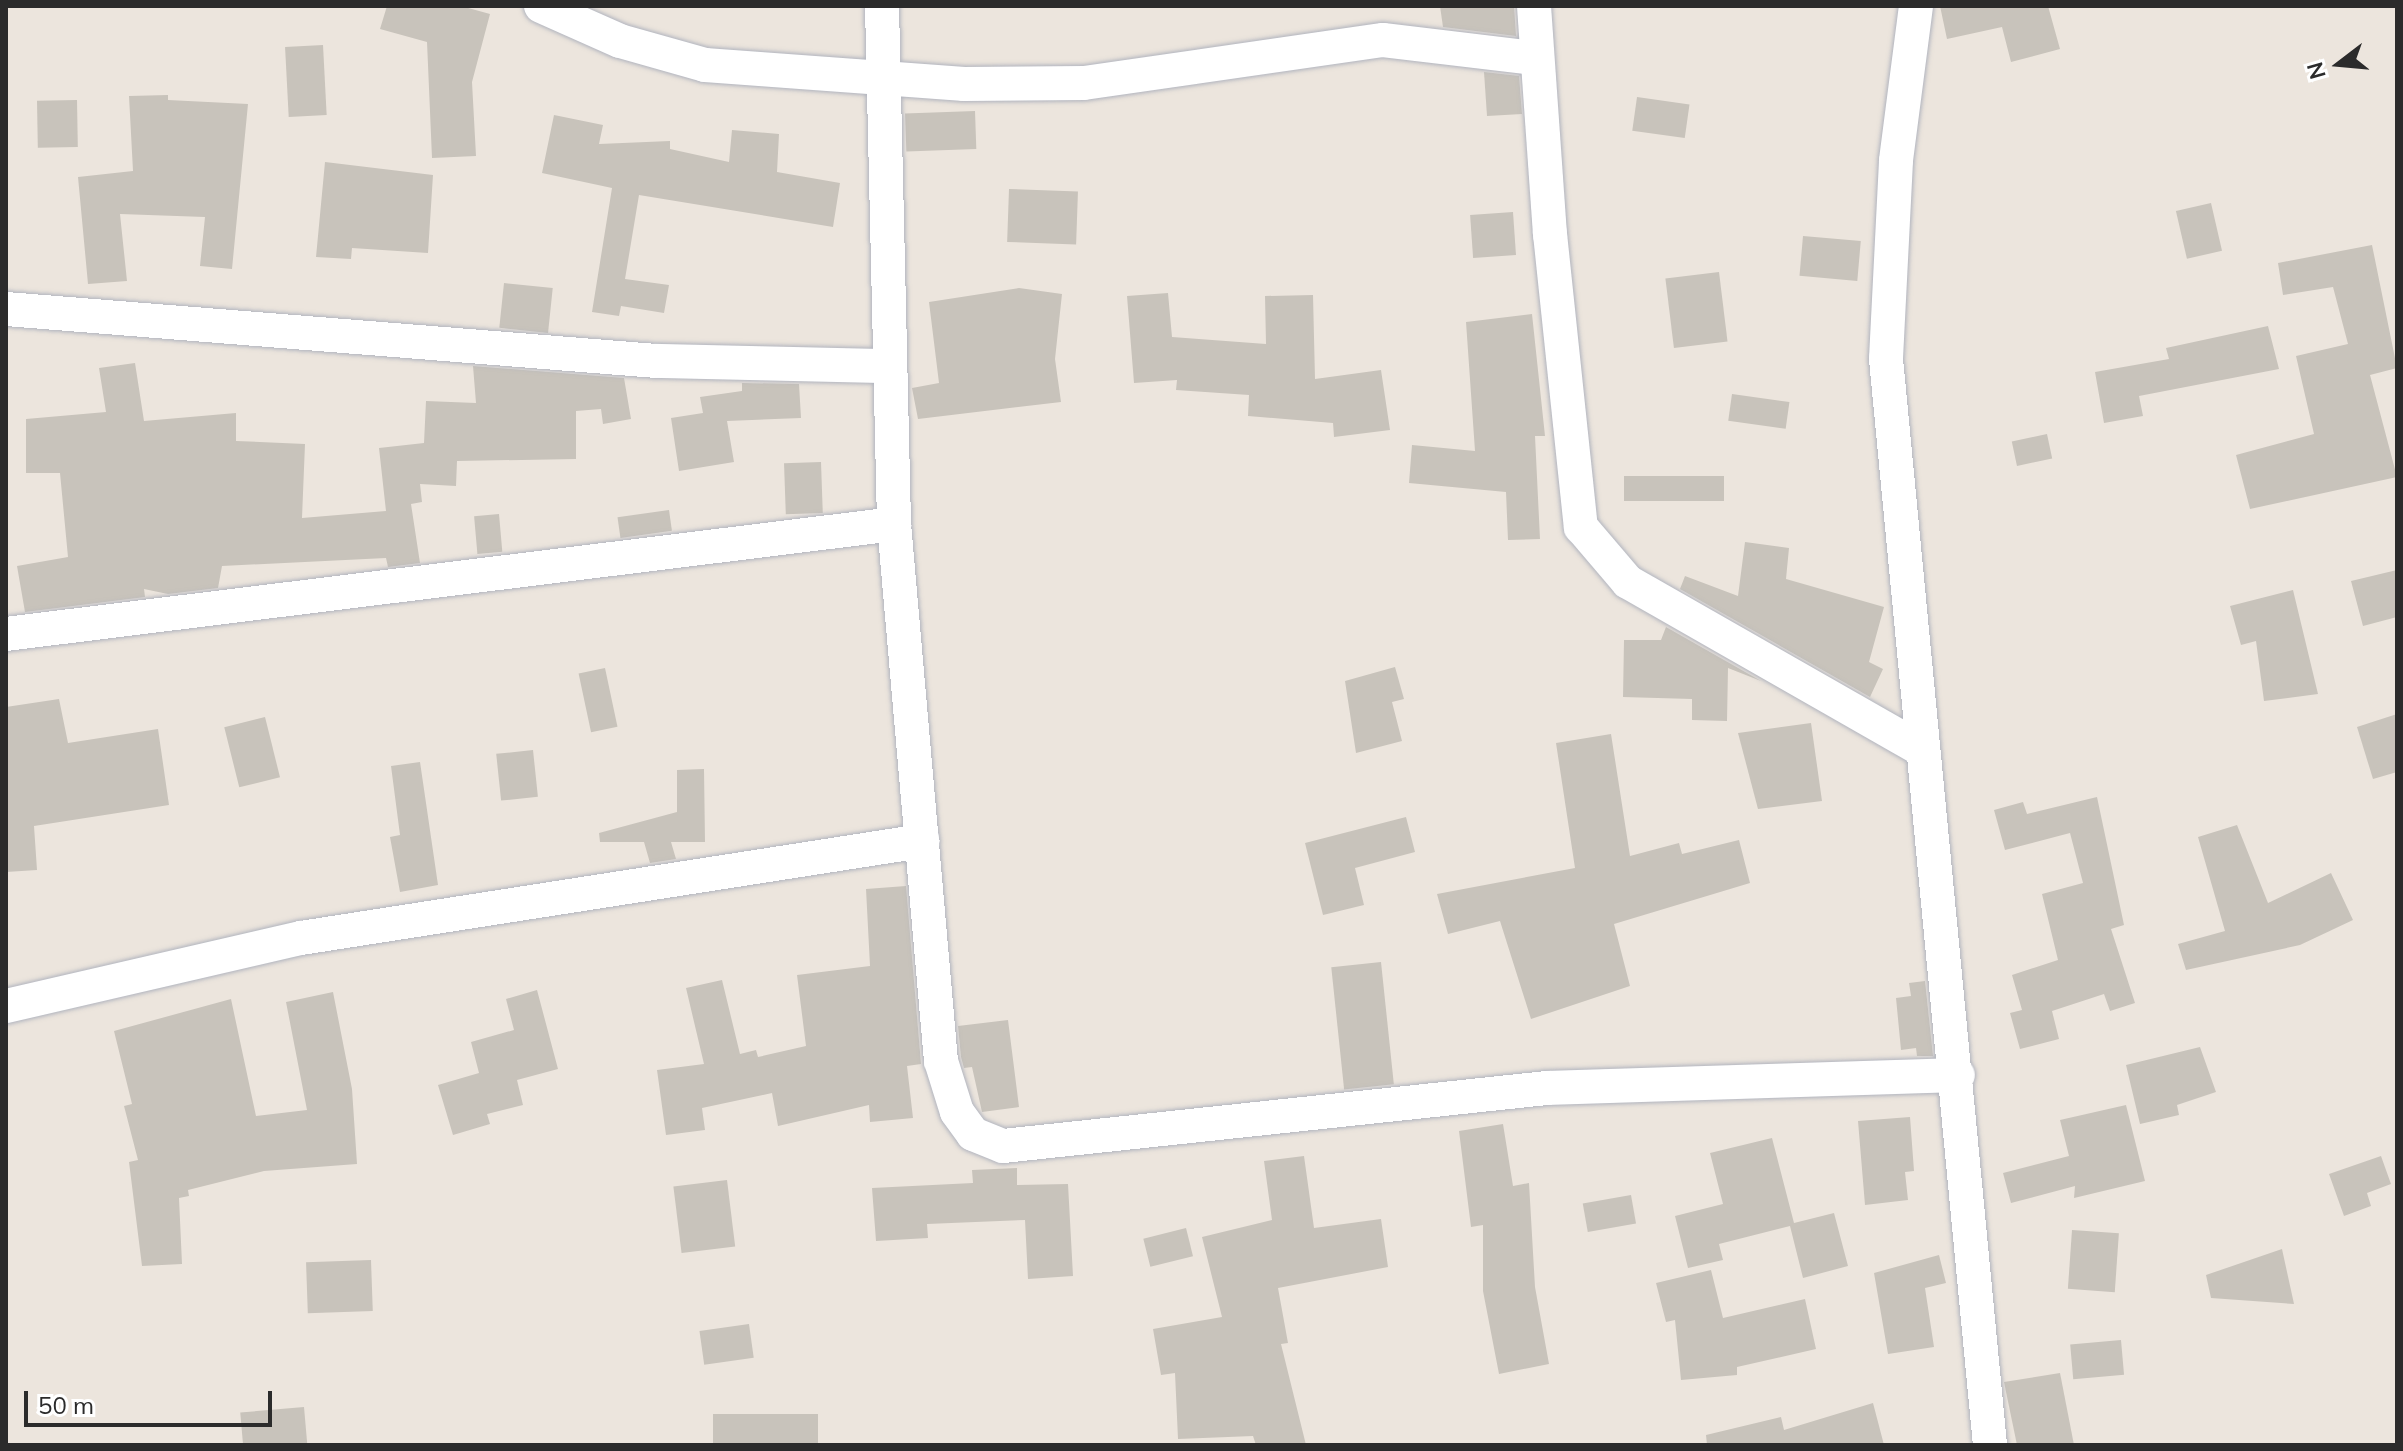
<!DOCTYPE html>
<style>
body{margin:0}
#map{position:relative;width:2403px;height:1451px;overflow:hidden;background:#ece5dd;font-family:Mulish,sans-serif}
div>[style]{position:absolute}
.building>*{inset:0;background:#c8c3bb;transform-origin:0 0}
.roads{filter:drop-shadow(0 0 2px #b1b4be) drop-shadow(0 0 2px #b1b4be)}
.minor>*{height:34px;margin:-17px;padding:0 17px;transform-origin:17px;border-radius:17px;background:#fff}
span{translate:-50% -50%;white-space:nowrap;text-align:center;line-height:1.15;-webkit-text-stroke:6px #fff;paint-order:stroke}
.frame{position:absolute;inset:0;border:8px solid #2b2b2b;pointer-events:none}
.north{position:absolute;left:2299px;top:24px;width:80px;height:80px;-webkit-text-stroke:6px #fff;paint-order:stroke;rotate:254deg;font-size:22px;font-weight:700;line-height:32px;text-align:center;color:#2b2b2b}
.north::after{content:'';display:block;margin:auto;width:28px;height:36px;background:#2b2b2b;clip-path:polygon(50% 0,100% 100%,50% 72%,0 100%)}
.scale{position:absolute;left:24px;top:1391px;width:248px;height:36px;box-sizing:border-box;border:4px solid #2b2b2b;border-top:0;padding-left:10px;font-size:24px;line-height:28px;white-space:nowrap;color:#2b2b2b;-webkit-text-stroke:6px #fff;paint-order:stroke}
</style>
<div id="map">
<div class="building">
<i style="clip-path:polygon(387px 6px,461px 6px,490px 14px,472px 82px,476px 156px,432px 158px,427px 42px,380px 29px)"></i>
<i style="clip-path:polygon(1440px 6px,1514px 6px,1516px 36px,1443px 27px)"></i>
<i style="clip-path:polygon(1940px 6px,2048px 6px,2060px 49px,2011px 62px,2002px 27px,1947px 39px)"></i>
<i style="left:323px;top:45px;width:70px;height:38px;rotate:87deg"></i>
<i style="clip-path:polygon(1484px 72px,1519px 76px,1522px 114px,1487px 116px)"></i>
<i style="clip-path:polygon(168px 95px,168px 100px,248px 104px,232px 269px,200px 266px,205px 217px,120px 214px,127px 281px,88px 284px,78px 177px,133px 171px,129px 96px)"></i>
<i style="left:1637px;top:97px;width:53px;height:34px;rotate:8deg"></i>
<i style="left:77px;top:100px;width:47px;height:40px;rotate:89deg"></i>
<i style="left:975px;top:111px;width:38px;height:70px;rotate:88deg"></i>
<i style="clip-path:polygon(554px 115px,603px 125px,599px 144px,670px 141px,670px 149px,729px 162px,732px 130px,779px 134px,777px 172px,840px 183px,833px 227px,639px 195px,625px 279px,669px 285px,664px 313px,621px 306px,619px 316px,592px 312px,612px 188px,542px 173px)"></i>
<i style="clip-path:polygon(325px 162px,433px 175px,428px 253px,352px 248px,351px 259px,316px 257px)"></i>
<i style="left:1009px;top:189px;width:69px;height:53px;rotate:2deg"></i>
<i style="left:2211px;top:203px;width:49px;height:36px;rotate:77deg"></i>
<i style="left:1513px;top:212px;width:43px;height:43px;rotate:86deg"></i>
<i style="left:1803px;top:236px;width:58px;height:40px;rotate:5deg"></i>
<i style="clip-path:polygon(2372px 245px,2397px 368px,2370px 375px,2397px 477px,2250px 509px,2236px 455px,2314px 434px,2296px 356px,2348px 344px,2333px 287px,2283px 295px,2278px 263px)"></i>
<i style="left:1719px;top:272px;width:70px;height:54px;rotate:83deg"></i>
<i style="left:504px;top:283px;width:49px;height:45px;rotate:6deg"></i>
<i style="clip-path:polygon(1019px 288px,1062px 294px,1055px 359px,1061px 402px,918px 419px,912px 388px,939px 383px,929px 302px)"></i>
<i style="clip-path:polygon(1168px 293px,1172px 337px,1266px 344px,1265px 296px,1313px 295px,1315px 379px,1381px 370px,1390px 430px,1334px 437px,1333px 423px,1248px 416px,1249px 395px,1176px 390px,1177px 380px,1134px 383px,1127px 296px)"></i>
<i style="clip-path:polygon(1532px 314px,1545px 436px,1535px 436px,1540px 539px,1508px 540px,1506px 492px,1409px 483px,1412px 445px,1475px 451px,1466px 322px)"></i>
<i style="clip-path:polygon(2268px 326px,2279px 369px,2139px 396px,2143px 416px,2104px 423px,2095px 372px,2169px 359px,2166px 348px)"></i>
<i style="clip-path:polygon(135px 363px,144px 421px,236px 413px,236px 441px,305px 444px,302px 518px,386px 511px,379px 448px,424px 443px,426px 401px,476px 403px,473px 366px,624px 378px,631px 419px,603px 424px,601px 409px,576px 411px,576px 459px,457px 461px,456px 486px,420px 484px,422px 502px,411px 504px,420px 563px,388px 567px,386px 558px,222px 566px,218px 588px,168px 594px,144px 589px,145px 597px,25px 612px,17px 566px,68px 557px,60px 473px,26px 473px,26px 419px,106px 412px,99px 368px)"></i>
<i style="clip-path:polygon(742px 383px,799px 384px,801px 418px,727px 421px,734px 462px,679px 471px,671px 418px,703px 413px,700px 397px,742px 391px)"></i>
<i style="left:1732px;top:394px;width:58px;height:27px;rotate:8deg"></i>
<i style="left:2047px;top:434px;width:25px;height:36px;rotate:78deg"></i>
<i style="left:821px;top:462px;width:51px;height:37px;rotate:88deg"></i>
<i style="left:1724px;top:476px;width:25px;height:100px;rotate:90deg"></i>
<i style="left:669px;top:510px;width:21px;height:52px;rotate:82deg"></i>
<i style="left:499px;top:514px;width:38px;height:25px;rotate:85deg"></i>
<i style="clip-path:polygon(1745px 542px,1789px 548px,1786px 579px,1884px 607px,1869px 662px,1883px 669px,1870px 697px,1680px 589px,1685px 576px,1738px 596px)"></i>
<i style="clip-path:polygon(2397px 570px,2397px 617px,2363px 626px,2351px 581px)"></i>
<i style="clip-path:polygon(2293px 590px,2318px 694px,2264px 701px,2256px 641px,2241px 645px,2230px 606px)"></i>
<i style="clip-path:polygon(1666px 627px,1761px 681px,1728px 668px,1727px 721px,1692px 720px,1692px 699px,1623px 697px,1624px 640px,1661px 640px)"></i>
<i style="clip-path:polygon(1395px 667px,1404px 699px,1392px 702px,1402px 741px,1356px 753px,1345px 681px)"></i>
<i style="left:605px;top:668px;width:60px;height:27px;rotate:78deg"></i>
<i style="clip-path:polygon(59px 699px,68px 743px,158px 729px,169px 805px,34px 826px,37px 870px,6px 872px,6px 707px)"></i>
<i style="clip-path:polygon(2397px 714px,2397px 772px,2373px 779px,2357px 727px)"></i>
<i style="left:265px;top:717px;width:62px;height:42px;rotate:76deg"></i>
<i style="clip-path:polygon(1811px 723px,1822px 801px,1758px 809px,1738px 733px)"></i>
<i style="clip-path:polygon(1611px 734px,1630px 856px,1679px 843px,1682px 854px,1739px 840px,1750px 883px,1614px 924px,1630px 986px,1531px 1019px,1500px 921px,1448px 934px,1437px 894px,1575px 868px,1556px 743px)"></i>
<i style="left:533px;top:750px;width:47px;height:37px;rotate:84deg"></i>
<i style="clip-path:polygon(420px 762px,438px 885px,400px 892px,390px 837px,400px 835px,391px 766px)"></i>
<i style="clip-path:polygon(704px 769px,705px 842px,671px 842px,676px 859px,650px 863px,644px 842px,600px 842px,599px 833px,677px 812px,677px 770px)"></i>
<i style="clip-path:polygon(2097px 797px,2124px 925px,2111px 929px,2135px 1003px,2110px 1011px,2104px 994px,2052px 1011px,2059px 1039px,2020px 1049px,2010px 1013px,2022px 1010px,2012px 975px,2058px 960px,2042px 894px,2083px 883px,2070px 833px,2005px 850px,1994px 810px,2023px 802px,2027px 814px)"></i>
<i style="clip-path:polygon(1406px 817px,1415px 852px,1355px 868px,1364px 905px,1323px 915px,1305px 843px)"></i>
<i style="clip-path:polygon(2237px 825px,2268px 903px,2331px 873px,2353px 920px,2300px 945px,2186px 970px,2178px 944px,2225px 931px,2198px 837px)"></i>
<i style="clip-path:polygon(906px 886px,921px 1064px,907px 1066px,913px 1118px,870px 1122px,869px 1105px,778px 1126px,772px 1093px,702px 1108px,705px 1130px,666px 1135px,657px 1070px,704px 1064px,686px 988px,722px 980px,740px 1054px,756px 1050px,758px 1057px,806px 1046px,797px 975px,870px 966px,866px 889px)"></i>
<i style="left:1381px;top:962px;width:123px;height:50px;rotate:84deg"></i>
<i style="clip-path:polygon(1925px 981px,1933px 1056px,1917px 1056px,1916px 1048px,1901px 1050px,1896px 998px,1911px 996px,1909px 983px)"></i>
<i style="clip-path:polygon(537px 990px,558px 1069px,517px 1080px,523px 1105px,487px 1114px,490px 1124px,453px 1135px,438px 1085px,479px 1073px,471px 1042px,514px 1030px,506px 999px)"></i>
<i style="clip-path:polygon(333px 992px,352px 1089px,357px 1164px,264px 1171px,188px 1190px,189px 1196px,179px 1198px,182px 1264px,142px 1266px,129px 1162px,138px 1160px,124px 1106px,132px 1104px,114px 1031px,231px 999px,256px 1116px,307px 1110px,286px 1002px)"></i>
<i style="clip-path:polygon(1008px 1020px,1019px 1107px,982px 1112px,972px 1067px,964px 1068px,961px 1057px,958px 1026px)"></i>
<i style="clip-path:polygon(2200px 1047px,2216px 1092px,2177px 1105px,2179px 1115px,2140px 1124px,2126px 1065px)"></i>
<i style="clip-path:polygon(2126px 1105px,2145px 1181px,2074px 1198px,2075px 1186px,2011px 1203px,2003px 1173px,2069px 1156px,2060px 1120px)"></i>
<i style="clip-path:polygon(1910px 1117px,1914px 1171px,1905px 1172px,1908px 1200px,1865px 1205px,1858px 1121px)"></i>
<i style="clip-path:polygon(1503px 1124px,1513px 1186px,1529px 1183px,1535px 1287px,1549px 1364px,1499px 1374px,1483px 1291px,1483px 1225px,1471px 1227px,1459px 1131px)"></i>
<i style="clip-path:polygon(1772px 1138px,1794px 1223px,1834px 1213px,1848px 1266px,1803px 1278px,1790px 1226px,1719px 1244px,1723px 1260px,1688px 1268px,1675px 1216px,1723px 1204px,1710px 1153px)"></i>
<i style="clip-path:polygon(1304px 1156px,1314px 1228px,1381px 1219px,1388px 1267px,1278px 1288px,1288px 1343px,1281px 1344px,1306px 1445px,1256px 1445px,1253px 1436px,1178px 1439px,1175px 1373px,1161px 1375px,1153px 1329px,1222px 1317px,1202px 1237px,1272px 1220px,1264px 1161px)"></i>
<i style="clip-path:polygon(2381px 1156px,2391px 1184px,2367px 1193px,2371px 1206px,2344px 1216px,2329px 1174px)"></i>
<i style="clip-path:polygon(1017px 1168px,1017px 1185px,1068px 1184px,1073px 1276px,1028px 1279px,1025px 1220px,927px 1224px,928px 1238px,876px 1241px,872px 1188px,973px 1183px,972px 1170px)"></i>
<i style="left:727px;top:1180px;width:67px;height:54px;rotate:83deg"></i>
<i style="left:1631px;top:1195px;width:29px;height:49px;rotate:80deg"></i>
<i style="left:1186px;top:1228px;width:29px;height:44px;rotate:76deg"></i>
<i style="left:2072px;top:1230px;width:47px;height:59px;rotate:4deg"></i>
<i style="clip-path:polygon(2282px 1249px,2294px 1304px,2211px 1298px,2206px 1275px)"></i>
<i style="clip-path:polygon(1939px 1255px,1946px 1283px,1925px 1288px,1934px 1347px,1888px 1354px,1874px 1273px)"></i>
<i style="left:371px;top:1260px;width:51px;height:65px;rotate:88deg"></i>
<i style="clip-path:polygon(1711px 1270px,1723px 1318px,1805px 1299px,1816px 1349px,1737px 1367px,1737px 1375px,1681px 1380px,1675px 1320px,1666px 1322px,1656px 1283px)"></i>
<i style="left:749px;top:1324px;width:34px;height:50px;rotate:82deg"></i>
<i style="left:2121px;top:1340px;width:35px;height:51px;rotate:85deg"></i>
<i style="clip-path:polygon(2060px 1373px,2074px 1445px,2017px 1445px,2004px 1382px)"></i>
<i style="clip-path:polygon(1873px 1403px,1884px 1445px,1707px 1445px,1706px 1435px,1781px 1417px,1784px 1430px)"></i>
<i style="left:304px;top:1407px;width:38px;height:64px;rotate:85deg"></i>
<i style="left:713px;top:1414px;width:105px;height:31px"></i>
</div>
<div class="roads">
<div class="minor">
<i style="left:541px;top:6px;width:86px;rotate:23.9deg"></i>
<i style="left:620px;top:41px;width:88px;rotate:15.8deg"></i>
<i style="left:705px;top:65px;width:260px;rotate:4.2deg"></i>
<i style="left:964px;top:84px;width:120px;rotate:-0.5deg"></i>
<i style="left:1084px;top:83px;width:302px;rotate:-8.2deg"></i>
<i style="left:1383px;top:40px;width:153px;rotate:6.8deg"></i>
<i style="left:882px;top:6px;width:518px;rotate:88.67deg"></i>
<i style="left:894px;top:524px;width:539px;rotate:85deg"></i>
<i style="left:941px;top:1061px;width:53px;rotate:72.6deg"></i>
<i style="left:957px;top:1112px;width:27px;rotate:54deg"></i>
<i style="left:973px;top:1134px;width:32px;rotate:22deg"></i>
<i style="left:1003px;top:1146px;width:547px;rotate:-6.09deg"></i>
<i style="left:1547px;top:1088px;width:411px;rotate:-1.8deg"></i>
<i style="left:1534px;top:6px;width:229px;rotate:86deg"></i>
<i style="left:1550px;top:234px;width:295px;rotate:84deg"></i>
<i style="left:1581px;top:527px;width:72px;rotate:49.5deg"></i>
<i style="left:1628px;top:582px;width:339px;rotate:29.7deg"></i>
<i style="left:1916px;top:6px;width:156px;rotate:97.4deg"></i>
<i style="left:1896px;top:161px;width:198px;rotate:92.9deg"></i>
<i style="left:1886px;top:359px;width:1091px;rotate:84.53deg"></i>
<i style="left:6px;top:309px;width:653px;rotate:4.57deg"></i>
<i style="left:657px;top:361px;width:229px;rotate:1.3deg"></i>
<i style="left:6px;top:634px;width:895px;rotate:-7.06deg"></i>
<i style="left:6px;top:1006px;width:303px;rotate:-13deg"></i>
<i style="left:301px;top:938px;width:629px;rotate:-8.88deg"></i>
</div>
</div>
<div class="frame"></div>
<div class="north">N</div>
<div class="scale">50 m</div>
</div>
